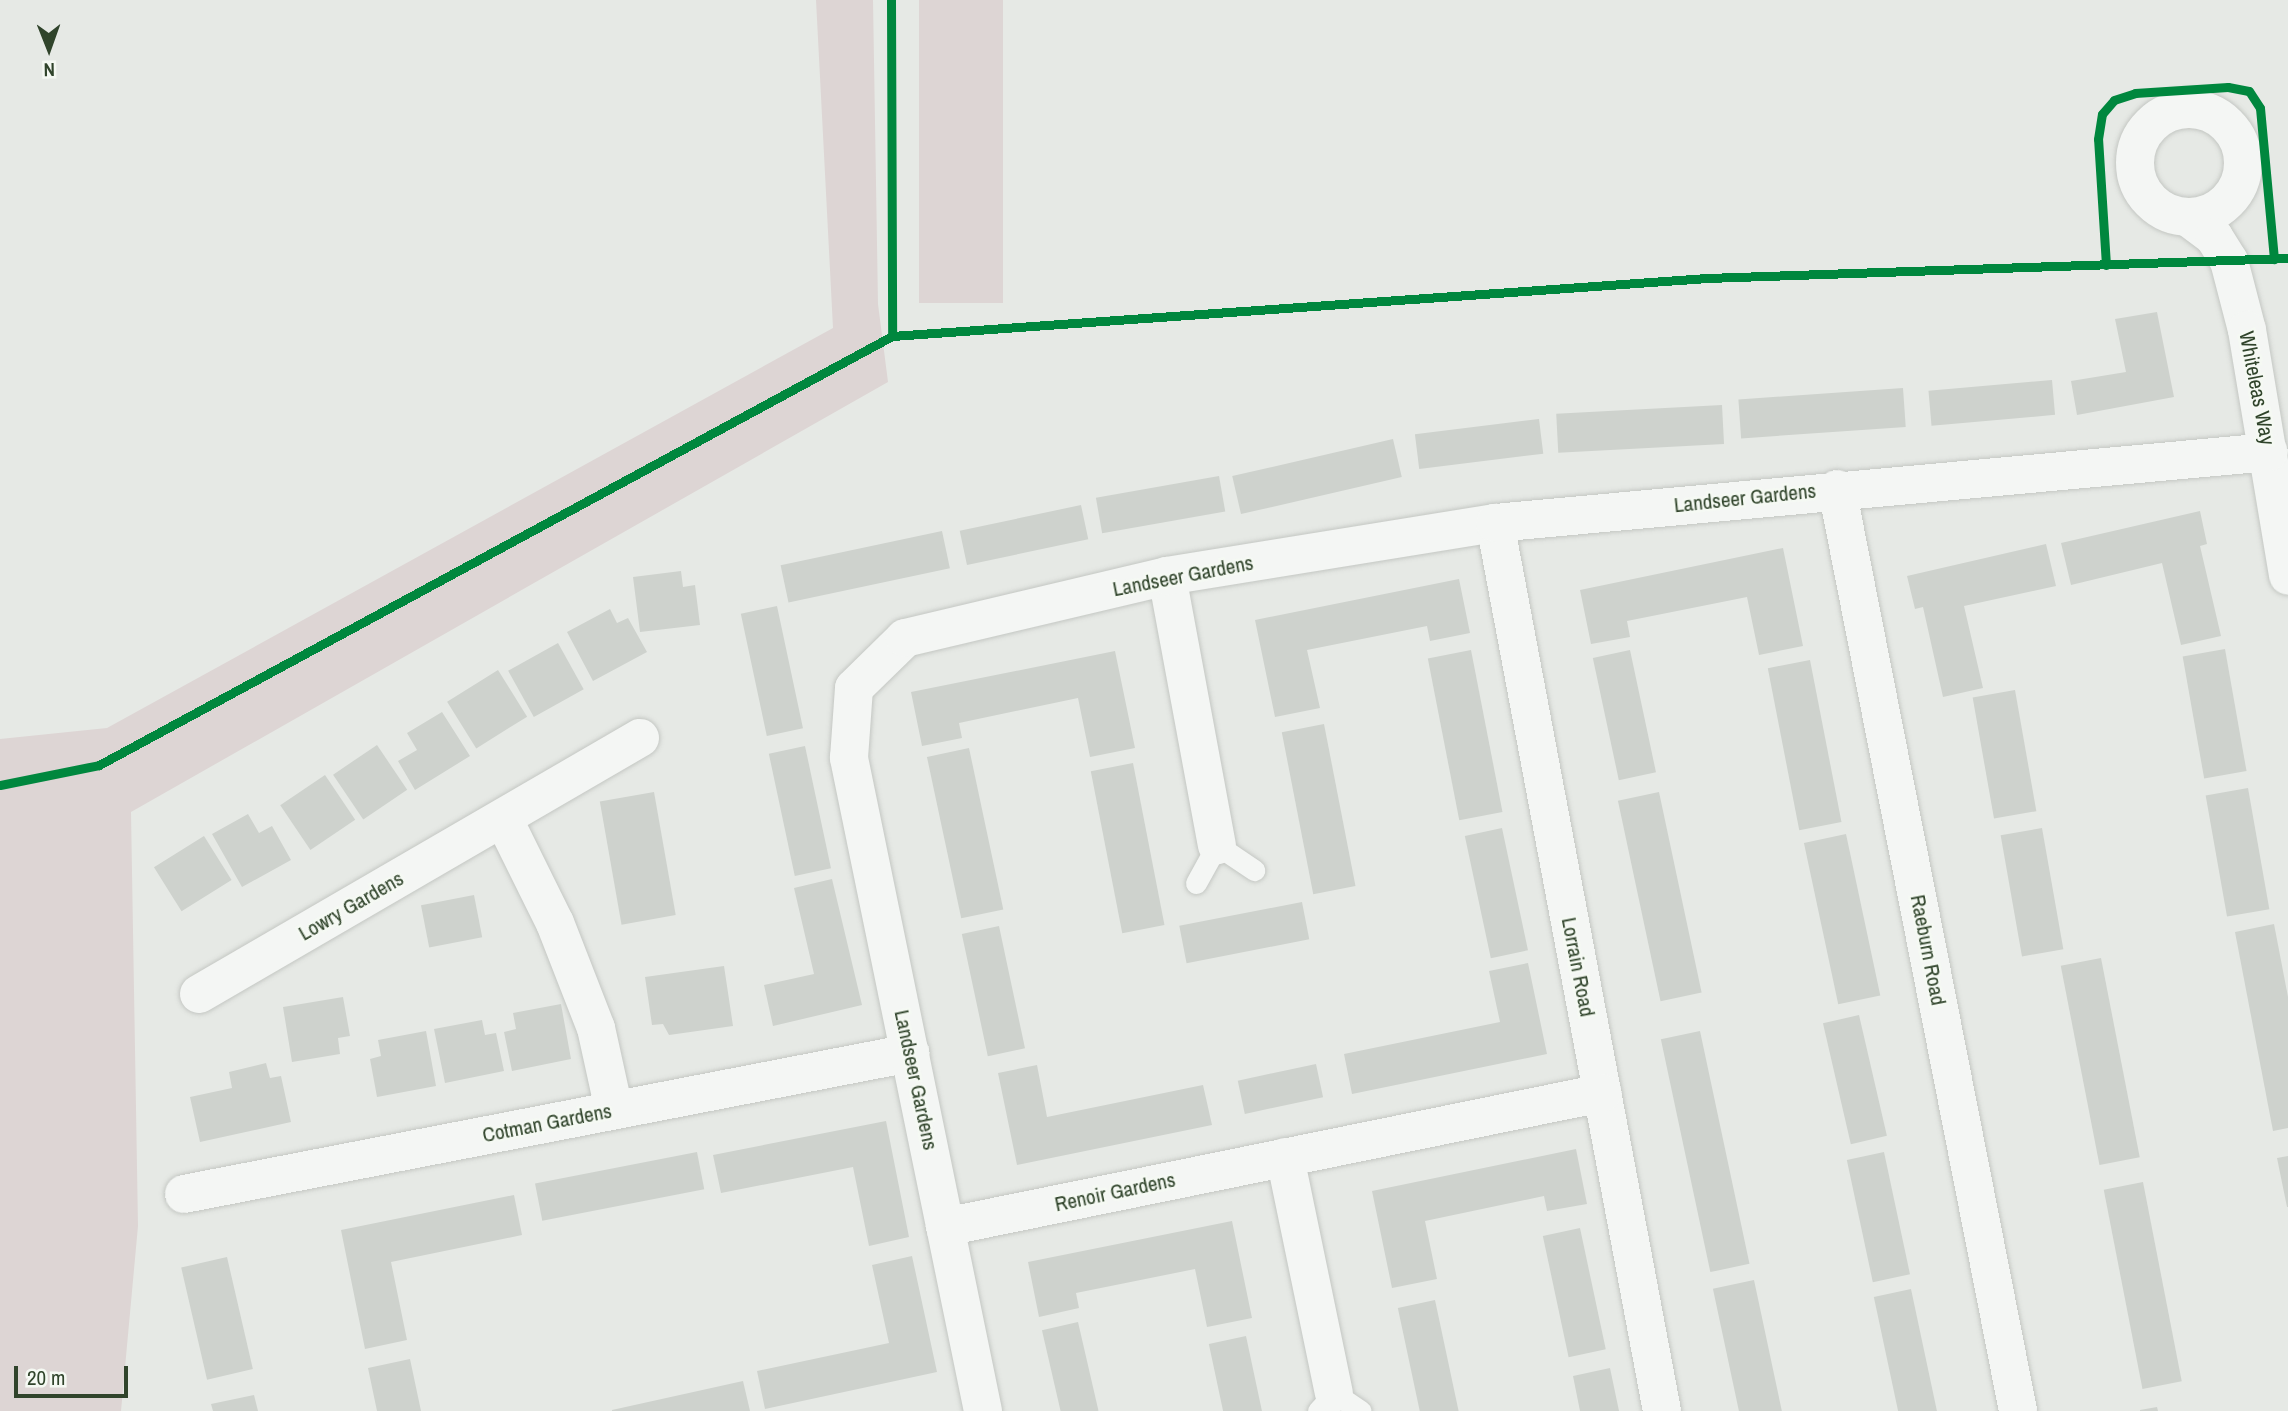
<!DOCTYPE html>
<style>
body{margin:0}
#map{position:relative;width:2288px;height:1411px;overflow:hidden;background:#e6e9e5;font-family:"Archivo Narrow",sans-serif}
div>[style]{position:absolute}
.green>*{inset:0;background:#ddd5d4;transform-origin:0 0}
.building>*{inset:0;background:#ced2cd;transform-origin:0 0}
.roads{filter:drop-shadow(0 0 2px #c4c7c3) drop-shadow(0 0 2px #c4c7c3)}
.service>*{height:21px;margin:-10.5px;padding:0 10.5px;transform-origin:10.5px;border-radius:10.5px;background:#f4f6f4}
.minor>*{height:38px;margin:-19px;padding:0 19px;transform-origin:19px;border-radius:19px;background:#f4f6f4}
.minor>.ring{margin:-19px;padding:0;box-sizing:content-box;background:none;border:38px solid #f4f6f4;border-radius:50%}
.cycleway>*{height:9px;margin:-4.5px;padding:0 4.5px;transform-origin:4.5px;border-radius:4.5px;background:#00873e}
span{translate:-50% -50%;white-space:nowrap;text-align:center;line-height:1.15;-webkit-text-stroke:5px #f5f9f3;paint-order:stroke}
.street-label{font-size:21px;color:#30442b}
.north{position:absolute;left:14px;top:14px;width:70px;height:70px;-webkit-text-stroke:5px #f5f9f3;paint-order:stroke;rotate:179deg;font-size:19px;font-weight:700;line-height:28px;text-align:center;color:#30442b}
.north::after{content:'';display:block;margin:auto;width:24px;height:32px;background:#30442b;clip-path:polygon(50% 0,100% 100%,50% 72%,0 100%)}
.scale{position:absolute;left:14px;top:1366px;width:114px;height:32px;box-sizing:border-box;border:4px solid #30442b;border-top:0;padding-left:9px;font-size:21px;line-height:24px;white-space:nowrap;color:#30442b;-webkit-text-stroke:5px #f5f9f3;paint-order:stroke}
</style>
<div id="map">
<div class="green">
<i style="clip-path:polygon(816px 0,873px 0,878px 304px,888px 382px,131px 812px,138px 1226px,121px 1411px,0 1411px,0 739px,107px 728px,833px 328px)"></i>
<i style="left:919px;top:0;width:84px;height:303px"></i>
</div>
<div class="building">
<i style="clip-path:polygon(2157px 312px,2174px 397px,2077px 415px,2071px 381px,2126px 372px,2115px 319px)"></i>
<i style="left:2052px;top:380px;width:35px;height:124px;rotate:85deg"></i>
<i style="left:1903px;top:388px;width:39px;height:165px;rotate:86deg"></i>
<i style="left:1722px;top:405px;width:39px;height:166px;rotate:87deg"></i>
<i style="left:1539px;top:419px;width:35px;height:125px;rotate:83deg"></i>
<i style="left:1393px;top:439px;width:39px;height:165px;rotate:77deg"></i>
<i style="left:1219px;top:476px;width:36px;height:125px;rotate:80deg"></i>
<i style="left:1081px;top:505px;width:35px;height:124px;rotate:78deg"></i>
<i style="clip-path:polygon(2200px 511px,2207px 544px,2200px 546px,2221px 636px,2181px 645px,2162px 563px,2071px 585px,2061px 543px)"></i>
<i style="left:942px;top:531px;width:38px;height:165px;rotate:78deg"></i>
<i style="clip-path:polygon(2046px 544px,2056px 586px,1964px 606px,1983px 688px,1943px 697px,1923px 607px,1915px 609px,1907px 576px)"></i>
<i style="clip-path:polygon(1783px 548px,1803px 646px,1759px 655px,1747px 597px,1627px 621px,1630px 637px,1591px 644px,1580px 590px)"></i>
<i style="clip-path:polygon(681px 571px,683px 587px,695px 585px,700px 625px,640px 632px,633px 577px)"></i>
<i style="clip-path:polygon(1459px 579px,1470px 633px,1430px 641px,1427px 626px,1307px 650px,1320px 708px,1275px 717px,1255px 620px)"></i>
<i style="left:777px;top:606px;width:125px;height:37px;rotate:78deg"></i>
<i style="clip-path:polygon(610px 609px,617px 623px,628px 618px,647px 652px,593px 681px,567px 632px)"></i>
<i style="left:558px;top:643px;width:53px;height:57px;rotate:61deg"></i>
<i style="left:2225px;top:649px;width:124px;height:43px;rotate:80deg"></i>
<i style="left:1471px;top:650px;width:165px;height:44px;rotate:79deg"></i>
<i style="left:1630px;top:650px;width:125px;height:38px;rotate:78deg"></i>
<i style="clip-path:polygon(1115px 651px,1135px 748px,1090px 757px,1078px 698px,959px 723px,962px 738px,922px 746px,911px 692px)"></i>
<i style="left:1810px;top:660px;width:165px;height:43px;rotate:79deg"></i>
<i style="left:498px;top:670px;width:55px;height:60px;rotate:58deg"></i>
<i style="left:2015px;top:690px;width:123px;height:43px;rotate:80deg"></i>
<i style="clip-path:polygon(442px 712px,470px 756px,415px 790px,398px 761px,417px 750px,407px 733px)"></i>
<i style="left:1324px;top:724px;width:165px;height:43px;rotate:79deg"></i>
<i style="left:377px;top:745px;width:54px;height:53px;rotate:56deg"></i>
<i style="left:805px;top:746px;width:125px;height:37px;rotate:78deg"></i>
<i style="left:969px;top:748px;width:165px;height:43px;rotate:78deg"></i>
<i style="left:1133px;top:763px;width:165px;height:43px;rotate:79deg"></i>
<i style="left:325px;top:775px;width:54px;height:54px;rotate:56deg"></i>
<i style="left:2248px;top:788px;width:123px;height:43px;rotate:80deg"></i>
<i style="left:654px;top:792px;width:125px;height:55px;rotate:80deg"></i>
<i style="left:1659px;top:792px;width:205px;height:42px;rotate:78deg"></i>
<i style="clip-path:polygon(248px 814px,259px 833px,272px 826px,291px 860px,242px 887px,212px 834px)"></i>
<i style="left:1502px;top:828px;width:125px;height:38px;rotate:78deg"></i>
<i style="left:2042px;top:828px;width:123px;height:42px;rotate:80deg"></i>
<i style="left:1846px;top:834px;width:165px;height:43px;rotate:78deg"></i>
<i style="left:204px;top:836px;width:52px;height:59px;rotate:58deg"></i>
<i style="clip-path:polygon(832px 879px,862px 1005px,773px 1026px,764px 985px,814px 974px,794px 888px)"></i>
<i style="left:474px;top:895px;width:43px;height:54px;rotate:79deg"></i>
<i style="left:1302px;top:902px;width:38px;height:125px;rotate:79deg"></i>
<i style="clip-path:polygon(2274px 924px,2288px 997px,2288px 1128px,2273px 1131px,2235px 932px)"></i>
<i style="left:999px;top:926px;width:125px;height:38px;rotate:78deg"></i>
<i style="left:2101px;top:958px;width:203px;height:41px;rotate:79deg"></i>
<i style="clip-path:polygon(1528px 963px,1547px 1054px,1352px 1094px,1344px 1054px,1500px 1022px,1489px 971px)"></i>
<i style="clip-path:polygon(724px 966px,733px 1026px,669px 1035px,663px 1024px,652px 1025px,645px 977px)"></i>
<i style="clip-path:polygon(343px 997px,350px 1036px,338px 1038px,340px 1054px,292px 1062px,283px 1007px)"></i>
<i style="clip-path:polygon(561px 1004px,571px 1059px,512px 1071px,504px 1032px,516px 1029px,513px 1013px)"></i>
<i style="left:1859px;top:1015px;width:124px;height:37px;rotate:77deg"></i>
<i style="clip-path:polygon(482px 1020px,485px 1035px,496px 1033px,504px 1071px,445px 1083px,434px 1029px)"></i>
<i style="clip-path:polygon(426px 1031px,436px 1086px,377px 1097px,370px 1059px,381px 1056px,378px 1040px)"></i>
<i style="left:1700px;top:1031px;width:238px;height:40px;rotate:78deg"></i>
<i style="clip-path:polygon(266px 1063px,270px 1078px,281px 1076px,291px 1122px,200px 1142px,190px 1097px,232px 1088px,229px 1072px)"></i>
<i style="left:1316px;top:1064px;width:34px;height:80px;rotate:78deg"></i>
<i style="clip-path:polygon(1037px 1065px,1047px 1117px,1203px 1085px,1212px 1125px,1017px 1165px,998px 1073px)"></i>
<i style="clip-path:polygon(886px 1121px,909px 1237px,869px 1246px,853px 1167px,721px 1193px,713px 1155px)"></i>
<i style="clip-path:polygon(1576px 1149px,1587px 1204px,1547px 1211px,1544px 1196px,1425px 1221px,1437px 1279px,1392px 1288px,1372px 1191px)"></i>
<i style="left:697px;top:1152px;width:38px;height:165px;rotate:79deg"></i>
<i style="left:1884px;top:1152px;width:125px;height:38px;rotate:78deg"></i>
<i style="clip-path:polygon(2288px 1156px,2288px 1207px,2287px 1207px,2277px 1158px)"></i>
<i style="left:2143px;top:1182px;width:203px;height:40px;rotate:79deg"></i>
<i style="clip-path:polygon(514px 1195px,522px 1235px,391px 1262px,407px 1340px,365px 1349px,341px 1230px)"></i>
<i style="clip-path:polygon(1232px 1221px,1252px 1318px,1207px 1327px,1195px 1269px,1076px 1293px,1079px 1308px,1039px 1317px,1028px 1262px)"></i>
<i style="left:1580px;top:1228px;width:124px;height:38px;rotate:78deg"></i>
<i style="clip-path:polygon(912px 1256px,937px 1372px,765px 1409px,757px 1371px,889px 1343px,872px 1265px)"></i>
<i style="left:227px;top:1257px;width:115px;height:47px;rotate:77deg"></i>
<i style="left:1754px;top:1280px;width:134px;height:42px;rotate:78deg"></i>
<i style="left:1911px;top:1289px;width:125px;height:38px;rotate:78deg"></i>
<i style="left:1435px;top:1300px;width:114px;height:38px;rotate:78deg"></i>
<i style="left:1078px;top:1322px;width:91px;height:37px;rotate:77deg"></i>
<i style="left:1246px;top:1336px;width:77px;height:38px;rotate:78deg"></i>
<i style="clip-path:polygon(410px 1359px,421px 1411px,377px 1411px,368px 1368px)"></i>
<i style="clip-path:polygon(1610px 1368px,1619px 1411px,1580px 1411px,1573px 1376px)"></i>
<i style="clip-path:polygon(743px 1381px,750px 1411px,612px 1411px,612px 1410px)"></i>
<i style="clip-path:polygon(254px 1395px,258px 1411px,213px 1411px,211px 1404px)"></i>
<i style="clip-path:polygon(2157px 1407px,2158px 1411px,2140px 1411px,2140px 1410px)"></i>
</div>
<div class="roads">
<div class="service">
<i style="left:1196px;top:883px;width:43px;rotate:-61.1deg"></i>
<i style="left:1217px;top:845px;width:45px;rotate:34deg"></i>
<i style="left:1318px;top:1411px;width:24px;rotate:-48deg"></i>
<i style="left:1334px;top:1393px;width:32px;rotate:34deg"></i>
</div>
<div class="minor">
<i class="ring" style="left:2135px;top:109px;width:70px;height:70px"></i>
<i style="left:2189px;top:218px;width:31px;rotate:37deg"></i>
<i style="left:2214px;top:237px;width:28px;rotate:58deg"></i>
<i style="left:2229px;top:261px;width:71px;rotate:75.4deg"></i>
<i style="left:2247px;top:330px;width:249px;rotate:80.5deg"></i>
<i style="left:1837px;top:489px;width:940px;rotate:78.89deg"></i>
<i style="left:1495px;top:523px;width:904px;rotate:79.35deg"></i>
<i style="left:1167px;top:576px;width:274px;rotate:79.5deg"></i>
<i style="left:503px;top:818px;width:117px;rotate:63.7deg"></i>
<i style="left:555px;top:923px;width:113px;rotate:68.7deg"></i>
<i style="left:596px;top:1028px;width:84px;rotate:77.6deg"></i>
<i style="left:199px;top:994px;width:510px;rotate:-30.14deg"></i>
<i style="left:1285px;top:1157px;width:241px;rotate:78.3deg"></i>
<i style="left:184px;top:1194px;width:740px;rotate:-10.99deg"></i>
<i style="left:945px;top:1227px;width:671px;rotate:-11.53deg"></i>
<i style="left:983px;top:1411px;width:667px;rotate:-101.6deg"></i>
<i style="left:849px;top:758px;width:70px;rotate:-85.9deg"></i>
<i style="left:854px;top:688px;width:71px;rotate:-44.4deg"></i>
<i style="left:905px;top:638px;width:269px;rotate:-13.3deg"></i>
<i style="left:1167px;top:576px;width:332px;rotate:-9.2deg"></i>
<i style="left:1495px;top:523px;width:777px;rotate:-5.24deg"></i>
</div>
</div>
<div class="cycleway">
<i style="left:891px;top:0;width:336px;rotate:89.8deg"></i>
<i style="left:2106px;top:265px;width:126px;rotate:-93.6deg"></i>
<i style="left:2098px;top:139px;width:25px;rotate:-81deg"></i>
<i style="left:2102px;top:114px;width:18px;rotate:-49deg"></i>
<i style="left:2114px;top:100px;width:22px;rotate:-18deg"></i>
<i style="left:2135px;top:93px;width:93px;rotate:-3.7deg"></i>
<i style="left:2228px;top:87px;width:21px;rotate:11deg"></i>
<i style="left:2249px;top:91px;width:20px;rotate:57deg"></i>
<i style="left:2260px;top:108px;width:152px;rotate:84.7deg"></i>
<i style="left:0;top:785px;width:101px;rotate:-11.4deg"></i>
<i style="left:99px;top:765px;width:902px;rotate:-28.41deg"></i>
<i style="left:892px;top:336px;width:817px;rotate:-4.07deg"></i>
<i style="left:1707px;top:278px;width:581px;rotate:-1.97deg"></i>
</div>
<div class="street-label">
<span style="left:2257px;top:388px;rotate:79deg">Whiteleas Way</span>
<span style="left:1745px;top:498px;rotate:-6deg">Landseer Gardens</span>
<span style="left:1183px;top:576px;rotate:-11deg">Landseer Gardens</span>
<span style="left:351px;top:906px;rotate:-30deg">Lowry Gardens</span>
<span style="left:1928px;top:950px;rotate:79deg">Raeburn Road</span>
<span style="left:1578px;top:967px;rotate:79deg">Lorrain Road</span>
<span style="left:916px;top:1080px;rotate:78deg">Landseer Gardens</span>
<span style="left:547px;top:1123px;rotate:-11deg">Cotman Gardens</span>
<span style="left:1115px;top:1192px;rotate:-12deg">Renoir Gardens</span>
</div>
<div class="north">N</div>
<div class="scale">20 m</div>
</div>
